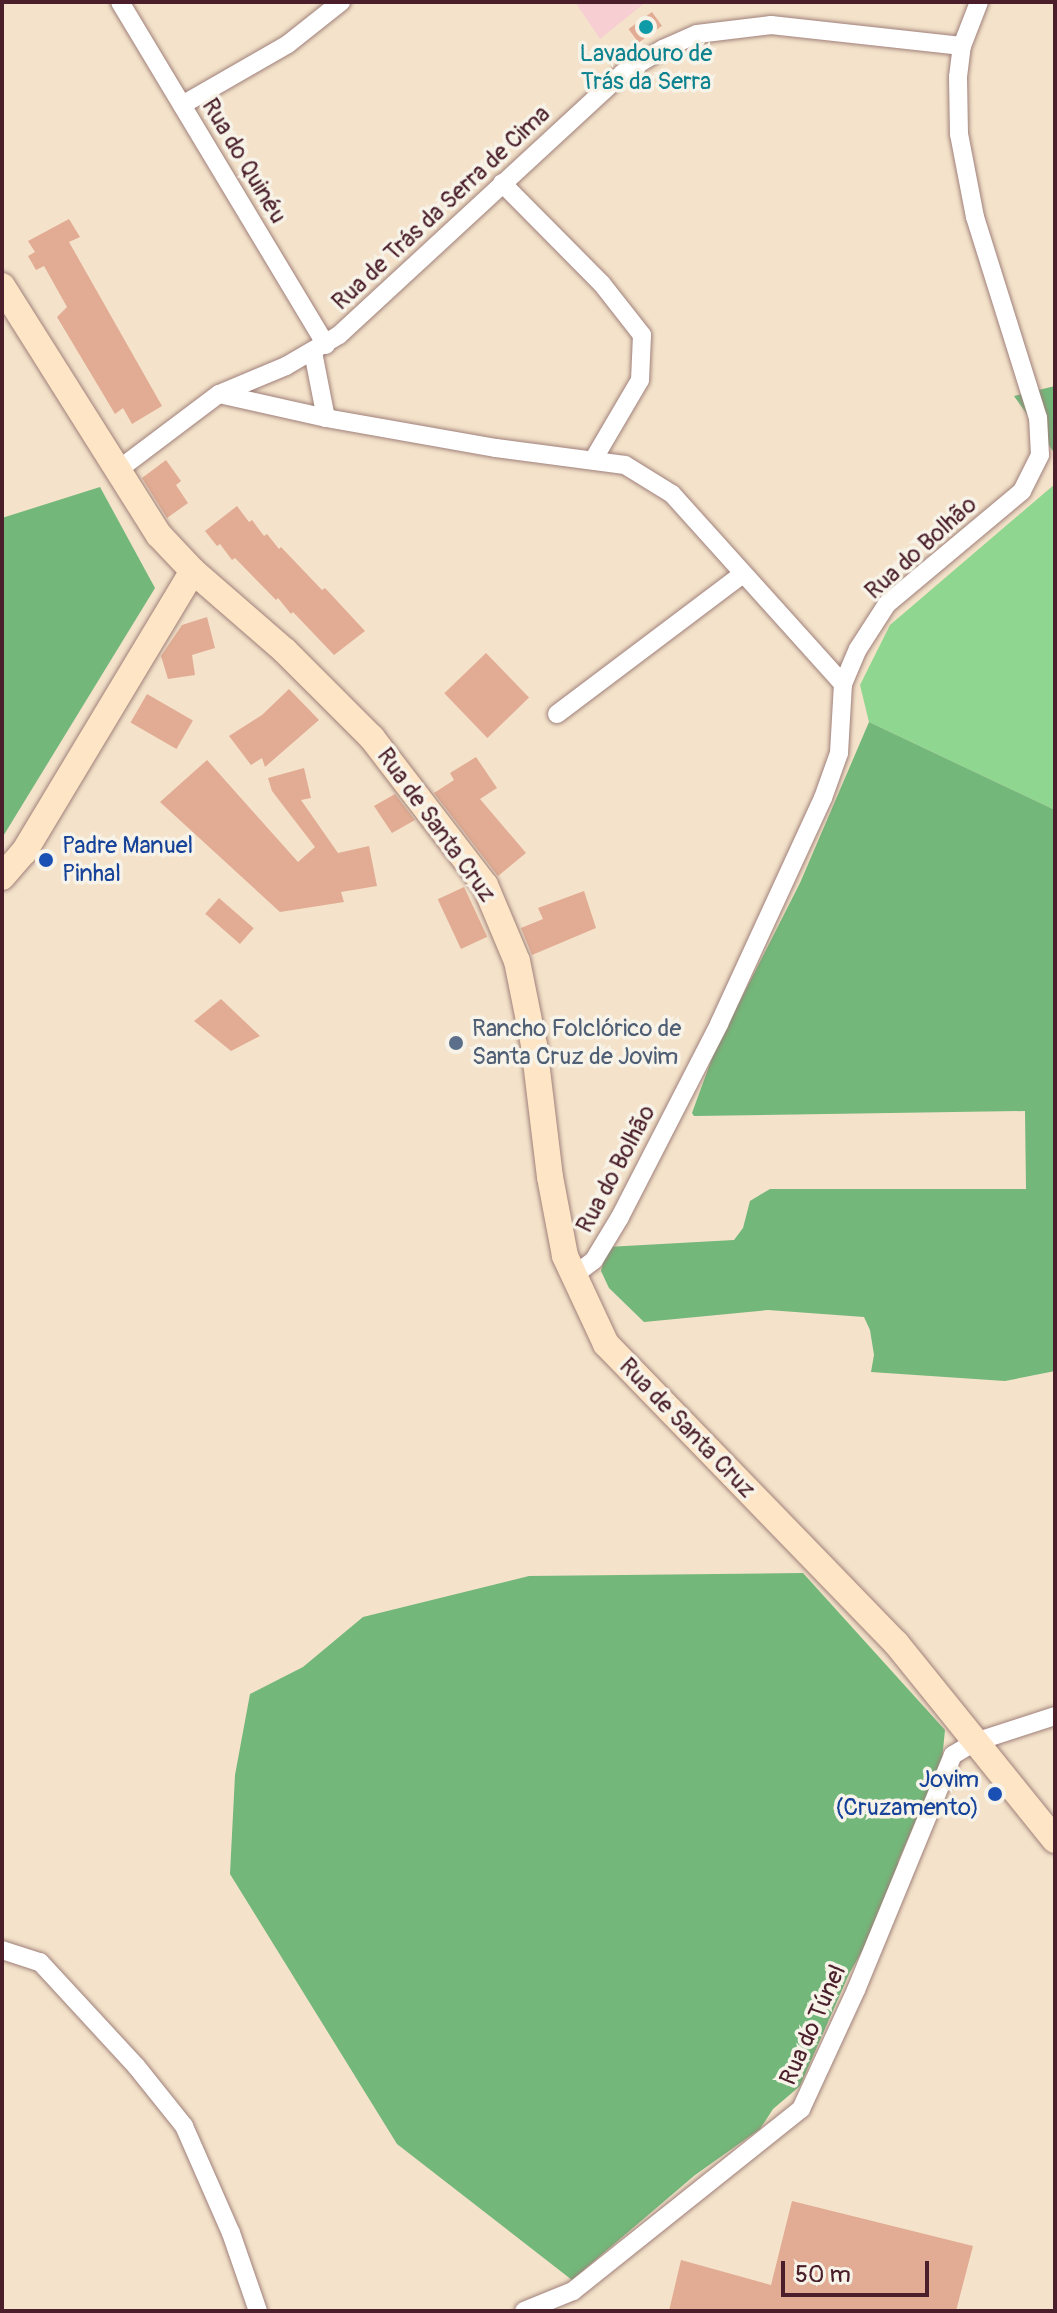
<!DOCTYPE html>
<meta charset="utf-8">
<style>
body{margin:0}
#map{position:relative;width:1057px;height:2313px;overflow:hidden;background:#f4e2ca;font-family:Pangolin,sans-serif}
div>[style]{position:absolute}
.built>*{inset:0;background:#f7cfd2}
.green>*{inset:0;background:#8fd690}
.forest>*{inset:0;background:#73b77a}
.building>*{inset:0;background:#e2ac94;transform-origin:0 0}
.roads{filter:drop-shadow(0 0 2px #9f807a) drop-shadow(0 0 2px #9f807a)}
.street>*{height:18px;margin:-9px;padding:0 9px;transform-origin:9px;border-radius:9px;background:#fff}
.secondary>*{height:26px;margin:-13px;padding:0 13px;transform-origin:13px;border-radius:13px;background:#fde5c5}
.dots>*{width:22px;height:22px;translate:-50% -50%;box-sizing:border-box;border:4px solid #f7f3e8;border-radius:50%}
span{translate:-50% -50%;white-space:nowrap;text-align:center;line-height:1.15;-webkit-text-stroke:7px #f7f3e8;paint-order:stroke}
.culture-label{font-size:24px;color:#0d838f}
.street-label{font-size:24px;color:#4a1f2b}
.transit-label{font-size:24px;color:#164399}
.left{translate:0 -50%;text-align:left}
.right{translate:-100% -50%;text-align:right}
.service-label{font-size:24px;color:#4e5e75}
.frame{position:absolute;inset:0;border:4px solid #4a1f2b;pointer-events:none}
.scale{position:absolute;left:781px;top:2261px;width:148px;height:36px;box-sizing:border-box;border:4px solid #4a1f2b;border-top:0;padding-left:10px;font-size:24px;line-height:28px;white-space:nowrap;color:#4a1f2b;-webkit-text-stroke:6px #f7f3e8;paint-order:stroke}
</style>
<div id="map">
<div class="built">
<i style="clip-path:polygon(575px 2px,646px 2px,600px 39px)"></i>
</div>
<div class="green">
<i style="clip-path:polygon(1055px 484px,1055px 810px,869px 722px,860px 685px,890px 625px)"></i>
</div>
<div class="forest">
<i style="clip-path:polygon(1055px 386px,1055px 454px,1014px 396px)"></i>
<i style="clip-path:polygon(100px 487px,155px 588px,2px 838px,2px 518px)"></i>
<i style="clip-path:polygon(869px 722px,1055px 810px,1055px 1371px,1005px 1381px,871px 1372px,874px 1355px,870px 1330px,864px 1317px,768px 1310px,644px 1322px,609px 1288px,601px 1271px,607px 1247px,734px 1240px,743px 1228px,750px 1201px,770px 1189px,1026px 1189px,1025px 1111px,694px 1116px,692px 1113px,715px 1050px,800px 883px)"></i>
<i style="clip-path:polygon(803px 1573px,945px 1730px,942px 1760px,898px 1862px,904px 1878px,849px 1974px,800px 2086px,773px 2109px,760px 2129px,695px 2175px,572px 2280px,397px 2144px,230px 1874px,235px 1775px,250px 1694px,303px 1667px,363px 1617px,529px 1576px)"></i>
</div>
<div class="building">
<i style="left:652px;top:12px;width:17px;height:29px;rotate:54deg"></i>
<i style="clip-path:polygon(69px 219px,80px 237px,69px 242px,162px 406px,132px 424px,123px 408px,115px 414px,57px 317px,67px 307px,44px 266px,36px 270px,28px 256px,35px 252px,28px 241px)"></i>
<i style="clip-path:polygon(166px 460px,181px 481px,176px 485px,188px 503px,167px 518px,142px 478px)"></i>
<i style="clip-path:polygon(237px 506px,249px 522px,252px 520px,264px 536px,267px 534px,279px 549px,281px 547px,322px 590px,325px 588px,365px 631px,334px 655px,293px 612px,291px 614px,278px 598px,276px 600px,235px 558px,232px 560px,220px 544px,217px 546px,205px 531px)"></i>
<i style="clip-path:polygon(207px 617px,215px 648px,192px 655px,195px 675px,168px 679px,161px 656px,182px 625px)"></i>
<i style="left:486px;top:653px;width:62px;height:58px;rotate:46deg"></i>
<i style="clip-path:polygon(289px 689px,319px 720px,265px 767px,262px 758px,251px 765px,229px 736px,262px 715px)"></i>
<i style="left:147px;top:694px;width:53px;height:33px;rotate:30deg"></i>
<i style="clip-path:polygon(476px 757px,497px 788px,480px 799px,526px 853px,498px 876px,434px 793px,454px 780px,450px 773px)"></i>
<i style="clip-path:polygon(207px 760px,298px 862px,315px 847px,272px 791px,268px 778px,304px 768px,311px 798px,301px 800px,338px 853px,369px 846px,377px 886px,341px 892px,344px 902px,280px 912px,160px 802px)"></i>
<i style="clip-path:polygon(395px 794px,415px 820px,392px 833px,374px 806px)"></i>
<i style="left:464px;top:887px;width:55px;height:29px;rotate:65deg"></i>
<i style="clip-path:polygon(584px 891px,596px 928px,532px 955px,521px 928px,543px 919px,538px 908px)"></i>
<i style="left:219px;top:898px;width:46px;height:21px;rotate:41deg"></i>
<i style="clip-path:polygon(221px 999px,260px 1036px,231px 1051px,194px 1021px)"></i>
<i style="clip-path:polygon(792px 2201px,973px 2246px,956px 2311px,669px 2311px,681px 2260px,771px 2285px)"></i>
</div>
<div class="roads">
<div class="street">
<i style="left:120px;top:2px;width:400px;rotate:59deg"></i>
<i style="left:182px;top:105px;width:122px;rotate:-29.9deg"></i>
<i style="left:288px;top:44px;width:68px;rotate:-38.4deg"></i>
<i style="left:502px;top:183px;width:142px;rotate:45.3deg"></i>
<i style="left:602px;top:284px;width:65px;rotate:51.9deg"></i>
<i style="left:642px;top:335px;width:45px;rotate:92.5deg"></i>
<i style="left:640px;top:380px;width:93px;rotate:120.4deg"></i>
<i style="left:313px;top:352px;width:67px;rotate:78.9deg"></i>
<i style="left:219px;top:394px;width:110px;rotate:12.6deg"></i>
<i style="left:326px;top:418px;width:173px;rotate:10deg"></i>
<i style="left:496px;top:448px;width:130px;rotate:7.5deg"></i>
<i style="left:625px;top:465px;width:55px;rotate:31.7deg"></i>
<i style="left:672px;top:494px;width:256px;rotate:48deg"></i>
<i style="left:118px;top:470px;width:126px;rotate:-37deg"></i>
<i style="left:219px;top:394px;width:73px;rotate:-22.7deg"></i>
<i style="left:286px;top:366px;width:61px;rotate:-30.3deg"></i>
<i style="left:339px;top:335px;width:386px;rotate:-42.7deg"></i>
<i style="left:623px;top:73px;width:47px;rotate:-31deg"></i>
<i style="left:663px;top:49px;width:37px;rotate:-24deg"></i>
<i style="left:697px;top:34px;width:75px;rotate:-6.9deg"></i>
<i style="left:771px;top:25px;width:192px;rotate:6.3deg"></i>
<i style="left:557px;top:714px;width:233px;rotate:-37deg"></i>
<i style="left:573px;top:1276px;width:26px;rotate:-37deg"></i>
<i style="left:594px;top:1260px;width:50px;rotate:-58.8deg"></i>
<i style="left:620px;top:1217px;width:217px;rotate:-62.8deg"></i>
<i style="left:719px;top:1024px;width:249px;rotate:-65.3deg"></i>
<i style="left:823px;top:798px;width:48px;rotate:-70.4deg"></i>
<i style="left:839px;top:753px;width:69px;rotate:-86.7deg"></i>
<i style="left:843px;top:684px;width:38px;rotate:-67deg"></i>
<i style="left:858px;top:649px;width:54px;rotate:-57.2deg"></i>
<i style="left:887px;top:604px;width:176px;rotate:-39.9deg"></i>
<i style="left:1022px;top:491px;width:40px;rotate:-63.4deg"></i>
<i style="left:1040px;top:455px;width:37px;rotate:-93deg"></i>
<i style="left:1038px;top:418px;width:211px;rotate:-107.4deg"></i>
<i style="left:975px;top:217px;width:85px;rotate:-100.9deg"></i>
<i style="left:959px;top:134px;width:57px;rotate:-91deg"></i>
<i style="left:958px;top:77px;width:31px;rotate:-83deg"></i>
<i style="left:962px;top:46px;width:47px;rotate:-68.9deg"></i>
<i style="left:2px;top:1950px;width:40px;rotate:18deg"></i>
<i style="left:40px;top:1962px;width:142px;rotate:47.3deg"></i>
<i style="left:136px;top:2066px;width:77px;rotate:51.3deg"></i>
<i style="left:184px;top:2126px;width:117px;rotate:66.3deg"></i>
<i style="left:231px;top:2233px;width:83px;rotate:70.9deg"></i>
<i style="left:524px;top:2311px;width:53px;rotate:-22.2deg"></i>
<i style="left:573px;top:2291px;width:292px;rotate:-38.6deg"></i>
<i style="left:801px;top:2109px;width:131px;rotate:-65.2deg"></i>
<i style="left:856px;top:1990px;width:254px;rotate:-67.6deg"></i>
<i style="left:953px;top:1755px;width:26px;rotate:-31deg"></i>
<i style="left:975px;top:1742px;width:84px;rotate:-18deg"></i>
</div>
<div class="secondary">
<i style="left:2px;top:286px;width:294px;rotate:57.8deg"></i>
<i style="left:159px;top:535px;width:50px;rotate:46.6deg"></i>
<i style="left:193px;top:571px;width:122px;rotate:41deg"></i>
<i style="left:285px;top:651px;width:123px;rotate:45deg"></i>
<i style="left:372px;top:738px;width:185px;rotate:52.5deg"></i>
<i style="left:485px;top:885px;width:82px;rotate:67.2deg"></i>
<i style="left:517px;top:961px;width:86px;rotate:78.6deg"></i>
<i style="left:534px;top:1045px;width:133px;rotate:83.1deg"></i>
<i style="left:550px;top:1177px;width:80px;rotate:79.2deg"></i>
<i style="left:565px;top:1256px;width:97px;rotate:65deg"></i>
<i style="left:606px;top:1344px;width:417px;rotate:45.9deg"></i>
<i style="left:896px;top:1643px;width:253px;rotate:51.1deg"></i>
<i style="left:2px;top:877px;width:33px;rotate:-49deg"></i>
<i style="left:24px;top:852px;width:328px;rotate:-59deg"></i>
</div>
</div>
<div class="dots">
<i style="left:646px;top:27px;background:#0f9aa8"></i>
<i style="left:46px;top:860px;background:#1a4fb4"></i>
<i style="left:456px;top:1043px;background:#5c6f8a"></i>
<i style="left:995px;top:1794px;background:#1a4fb4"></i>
</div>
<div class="culture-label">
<span style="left:646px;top:68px">Lavadouro de<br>Trás da Serra</span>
</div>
<div class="street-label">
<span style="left:244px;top:161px;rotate:59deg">Rua do Quinéu</span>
<span style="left:441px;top:208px;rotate:-43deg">Rua de Trás da Serra de Cima</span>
<span style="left:921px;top:548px;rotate:-42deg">Rua do Bolhão</span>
<span style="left:436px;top:825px;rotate:54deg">Rua de Santa Cruz</span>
<span style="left:616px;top:1169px;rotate:-62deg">Rua do Bolhão</span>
<span style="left:687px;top:1428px;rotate:46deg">Rua de Santa Cruz</span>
<span style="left:813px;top:2025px;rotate:-66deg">Rua do Túnel</span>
</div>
<div class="transit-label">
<span class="left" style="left:62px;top:860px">Padre Manuel<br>Pinhal</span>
<span class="right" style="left:979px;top:1794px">Jovim<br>(Cruzamento)</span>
</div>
<div class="service-label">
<span class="left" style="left:472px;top:1043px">Rancho Folclórico de<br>Santa Cruz de Jovim</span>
</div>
<div class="frame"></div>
<div class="scale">50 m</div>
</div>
